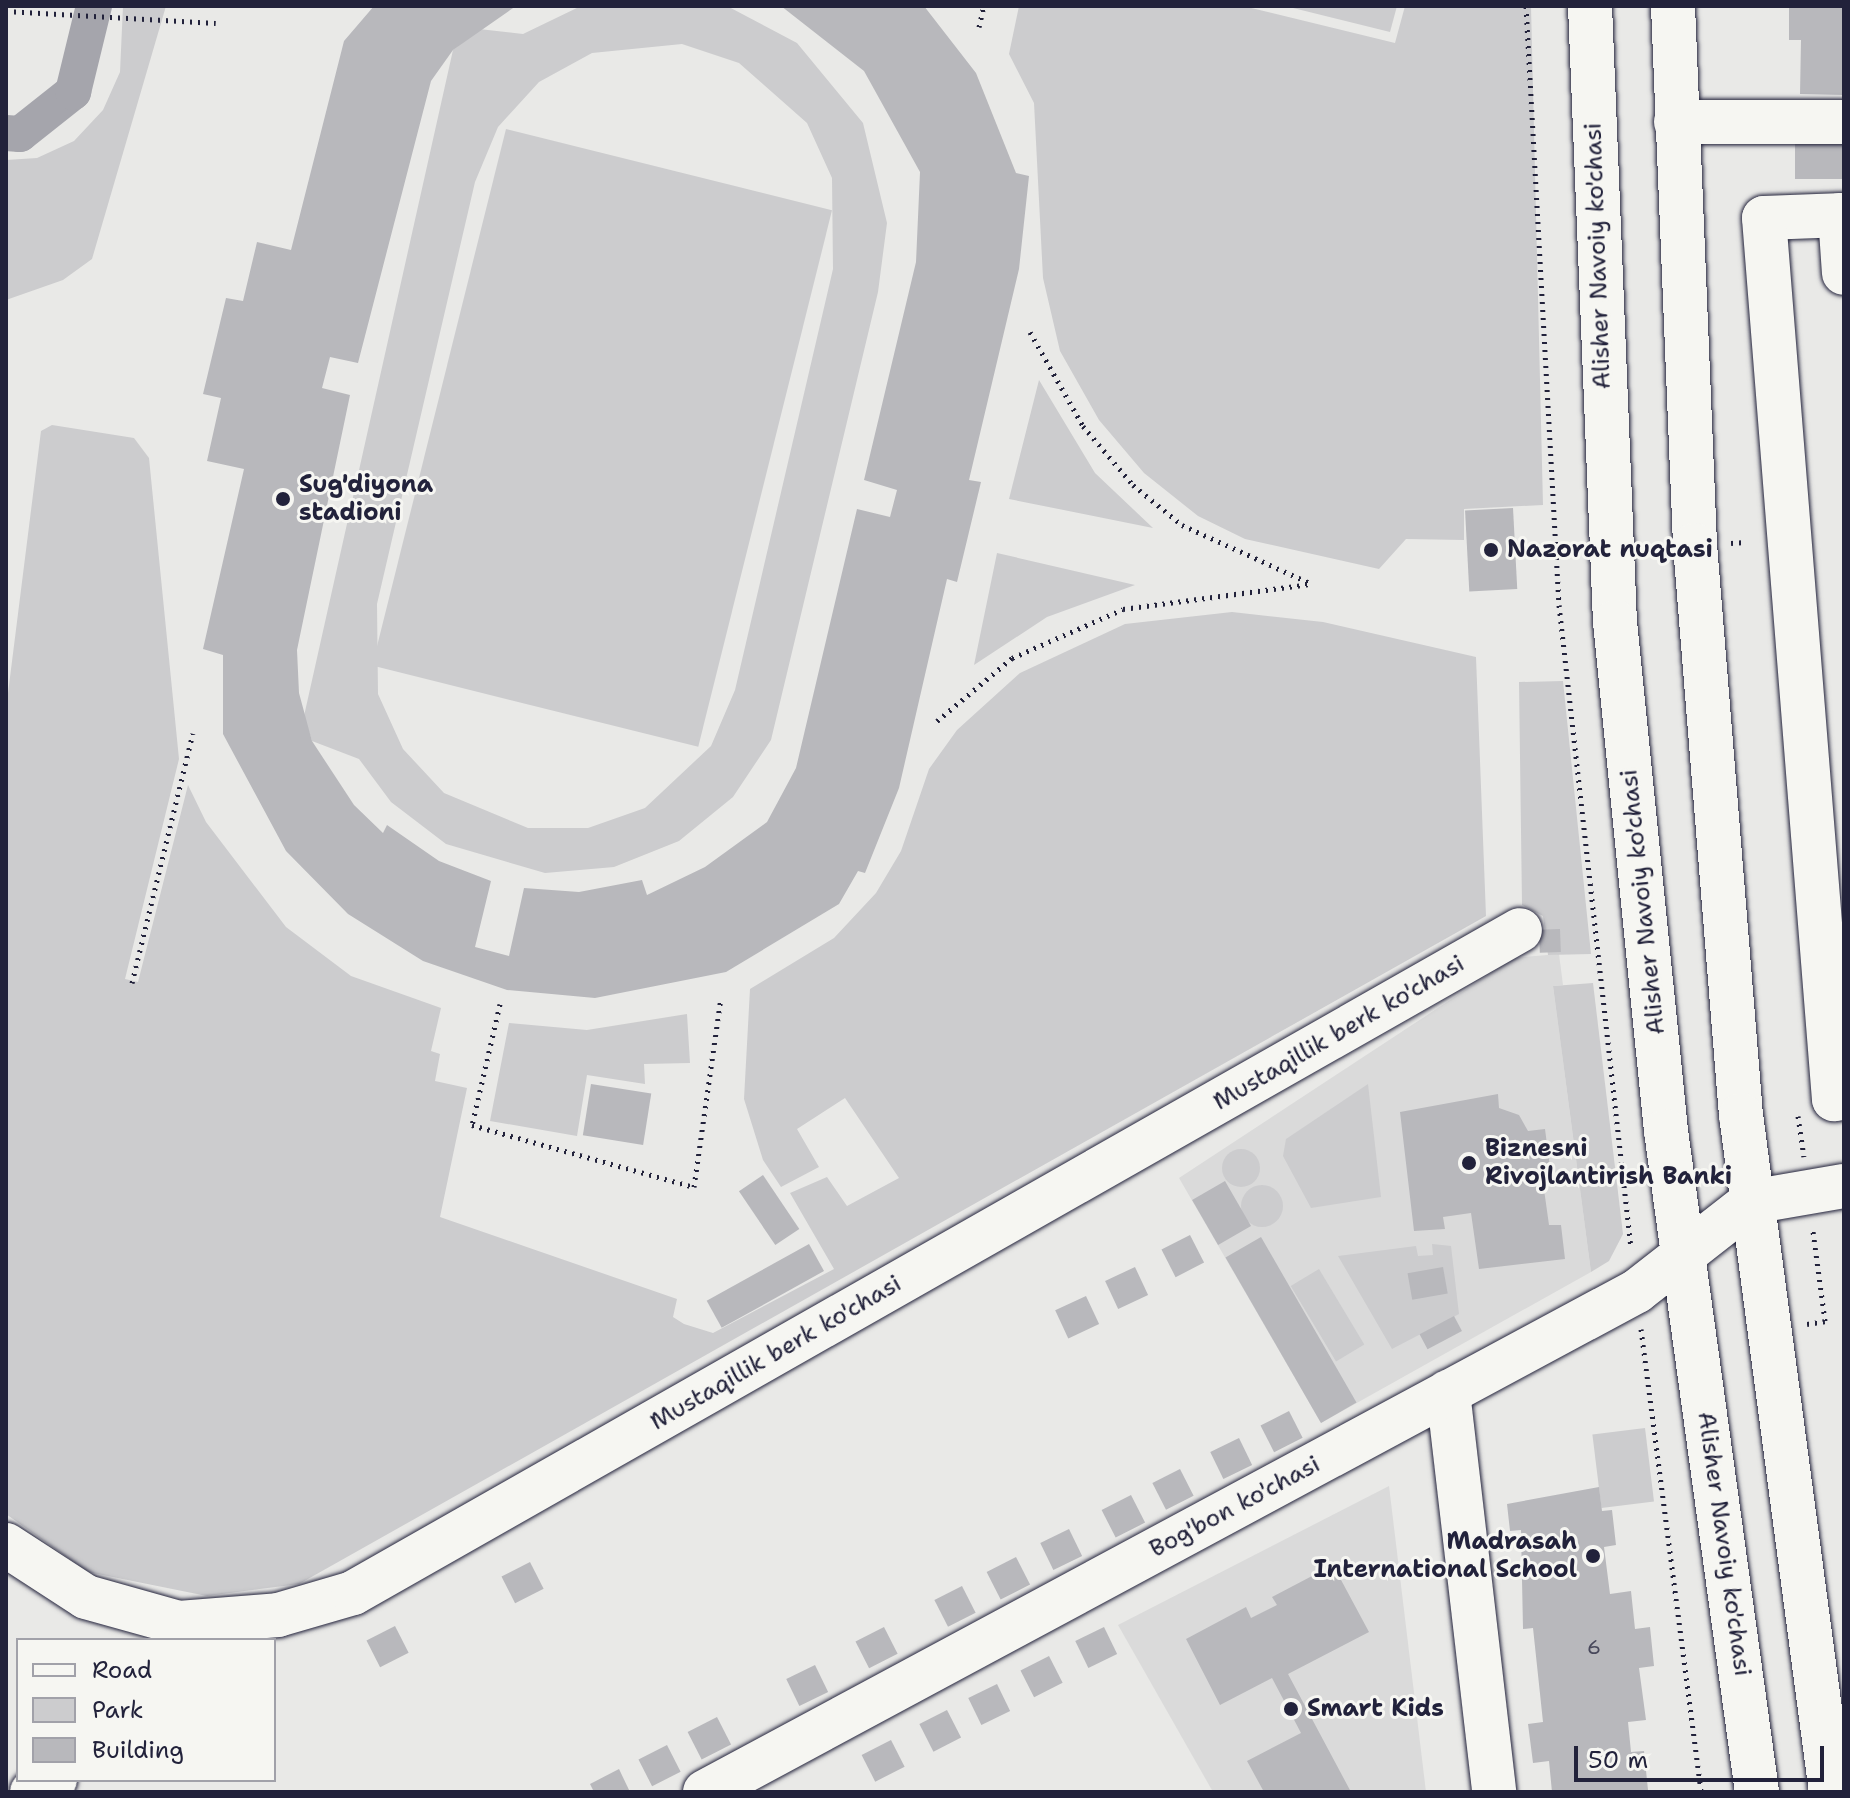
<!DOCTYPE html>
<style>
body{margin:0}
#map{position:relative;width:1850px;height:1798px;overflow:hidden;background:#e9e9e7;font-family:"Shantell Sans",sans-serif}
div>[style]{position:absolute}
.built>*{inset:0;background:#dadada}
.green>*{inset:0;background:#ccccce;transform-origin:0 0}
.round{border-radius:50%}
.canal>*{height:36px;margin:-18px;padding:0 18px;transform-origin:18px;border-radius:18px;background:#a5a5ac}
.building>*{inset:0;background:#b8b8bc;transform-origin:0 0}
.path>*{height:5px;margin-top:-2.5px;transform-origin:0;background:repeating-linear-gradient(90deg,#22223b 0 2px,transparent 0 8px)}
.roads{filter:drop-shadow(0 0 2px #22223b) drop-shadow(0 0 2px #22223b)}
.minor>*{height:44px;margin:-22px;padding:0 22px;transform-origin:22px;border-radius:22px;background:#f6f6f2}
.major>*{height:44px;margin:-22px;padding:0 22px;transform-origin:22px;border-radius:22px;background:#f6f6f2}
.dots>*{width:22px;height:22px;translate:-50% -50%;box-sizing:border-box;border:4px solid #f6f6f2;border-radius:50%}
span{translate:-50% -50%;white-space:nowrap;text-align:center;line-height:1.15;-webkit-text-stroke:6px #f6f6f2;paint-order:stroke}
.number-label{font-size:20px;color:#48485b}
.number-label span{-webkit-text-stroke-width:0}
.street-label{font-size:24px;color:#22223b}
.poi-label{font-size:24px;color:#22223b;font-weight:700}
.left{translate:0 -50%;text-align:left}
.right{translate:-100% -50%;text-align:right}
.frame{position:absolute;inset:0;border:8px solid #22223b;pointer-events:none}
.legend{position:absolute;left:16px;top:1638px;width:260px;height:144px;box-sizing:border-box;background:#f6f6f2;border:2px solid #a1a1a9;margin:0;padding:10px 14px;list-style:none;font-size:24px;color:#22223b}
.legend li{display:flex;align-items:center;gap:16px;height:40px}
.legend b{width:40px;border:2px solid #a1a1a9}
.scale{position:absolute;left:1574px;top:1746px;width:250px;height:36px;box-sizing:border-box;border:4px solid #22223b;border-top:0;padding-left:10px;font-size:24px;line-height:28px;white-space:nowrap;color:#22223b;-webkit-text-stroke:6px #f6f6f2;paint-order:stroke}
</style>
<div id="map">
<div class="built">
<i style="clip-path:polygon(1559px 954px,1563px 985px,1553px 986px,1591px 1272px,1321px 1423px,1179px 1178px,1514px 958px)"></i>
<i style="clip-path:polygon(1389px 1486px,1426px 1792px,1213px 1792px,1118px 1625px)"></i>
</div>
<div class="green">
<i style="clip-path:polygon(123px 6px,166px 6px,92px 259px,63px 280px,6px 300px,6px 160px,37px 158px,74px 141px,103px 110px,120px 72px)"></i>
<i style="clip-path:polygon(evenodd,581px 6px,727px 6px,797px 43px,863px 123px,887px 223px,878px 292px,771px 740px,733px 797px,679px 841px,614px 867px,545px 873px,446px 844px,391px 802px,359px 759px,312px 741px,304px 716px,453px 50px,479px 29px,523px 34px,581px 6px,682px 44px,739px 63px,807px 123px,832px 178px,833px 269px,735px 690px,711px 746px,645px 808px,588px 828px,528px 828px,444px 793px,403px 749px,378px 694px,377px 604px,475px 182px,498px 127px,539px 82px,592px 53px,682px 44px)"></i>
<i style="clip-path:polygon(1019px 6px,1243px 6px,1395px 43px,1405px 6px,1531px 6px,1543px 505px,1464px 509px,1464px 540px,1406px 539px,1379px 569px,1245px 539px,1198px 516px,1144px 473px,1099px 420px,1060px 351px,1043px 278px,1034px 103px,1009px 54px)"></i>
<i style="clip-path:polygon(1285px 6px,1397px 6px,1390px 32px)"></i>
<i style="left:506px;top:129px;width:336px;height:553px;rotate:14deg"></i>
<i style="clip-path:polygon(1039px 380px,1095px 473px,1153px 528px,1009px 499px)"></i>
<i style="clip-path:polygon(52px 425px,134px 438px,149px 458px,179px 759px,125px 979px,138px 982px,188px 785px,206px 822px,286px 927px,351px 976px,441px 1008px,431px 1051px,440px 1054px,435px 1081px,467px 1088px,440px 1217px,677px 1299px,673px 1317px,684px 1324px,713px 1333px,834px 1269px,790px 1193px,827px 1177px,847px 1206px,899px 1178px,845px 1098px,797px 1129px,819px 1167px,781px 1187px,763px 1160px,744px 1099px,750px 989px,834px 938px,876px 893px,901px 851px,929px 769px,957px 730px,1020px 673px,1125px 624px,1232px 612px,1323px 622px,1476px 657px,1486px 916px,299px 1584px,207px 1596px,88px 1572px,6px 1514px,6px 709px,41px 431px)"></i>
<i style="clip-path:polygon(997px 553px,1135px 585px,1047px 617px,974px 665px)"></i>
<i style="clip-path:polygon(1563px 681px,1591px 954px,1548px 955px,1543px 916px,1522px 905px,1519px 682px)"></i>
<i style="clip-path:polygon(1593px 983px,1623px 1234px,1609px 1261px,1591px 1272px,1553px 986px)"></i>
<i style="clip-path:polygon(687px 1014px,690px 1063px,644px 1064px,645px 1084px,587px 1075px,577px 1136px,490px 1121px,509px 1023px,587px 1030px)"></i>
<i style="clip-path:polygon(1368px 1084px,1381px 1197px,1311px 1208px,1283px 1156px,1286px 1139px)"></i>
<i class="round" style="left:1222px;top:1149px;width:38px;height:38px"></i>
<i class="round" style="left:1241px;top:1185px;width:42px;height:42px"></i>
<i style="clip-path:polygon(1432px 1244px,1451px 1246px,1459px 1314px,1392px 1349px,1338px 1256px,1416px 1246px,1418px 1256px,1433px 1255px)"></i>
<i style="left:1319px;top:1269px;width:88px;height:33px;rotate:59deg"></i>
<i style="left:1645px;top:1428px;width:74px;height:53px;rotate:83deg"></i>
</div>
<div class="canal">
<i style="left:6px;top:133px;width:14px;rotate:4deg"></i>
<i style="left:20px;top:134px;width:68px;rotate:-38.4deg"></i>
<i style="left:73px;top:92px;width:89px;rotate:-76.3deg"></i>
</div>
<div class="building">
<i style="clip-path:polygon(374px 6px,516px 6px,453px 50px,431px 81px,358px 363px,330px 357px,322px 388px,350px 395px,297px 650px,299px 693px,312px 741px,354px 805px,383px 833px,387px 825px,439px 861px,491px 881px,475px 947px,509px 956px,524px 888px,579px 892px,642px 880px,647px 895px,705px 867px,767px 822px,796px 768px,857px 509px,890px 517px,897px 490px,864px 480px,916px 262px,920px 172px,864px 71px,781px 6px,924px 6px,976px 73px,1016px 173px,1029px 176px,1019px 269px,969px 480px,981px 482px,957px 582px,947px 579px,899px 788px,865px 873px,858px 871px,839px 904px,726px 972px,595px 998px,507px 990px,423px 961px,348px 914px,286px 851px,223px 734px,223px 655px,203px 649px,244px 469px,207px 461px,221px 398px,203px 394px,226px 298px,243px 301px,257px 242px,291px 250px,344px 41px)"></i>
<i style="clip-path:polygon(1789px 6px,1844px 6px,1844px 95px,1800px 94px,1801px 40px,1789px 40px)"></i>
<i style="left:1795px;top:144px;width:49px;height:35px"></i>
<i style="left:1513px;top:508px;width:81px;height:48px;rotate:87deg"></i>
<i style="left:1560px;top:929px;width:23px;height:21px;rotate:88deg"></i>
<i style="left:591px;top:1084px;width:61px;height:52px;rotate:9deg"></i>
<i style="clip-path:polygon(1498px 1094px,1499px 1108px,1519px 1115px,1528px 1131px,1545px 1129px,1550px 1167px,1541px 1168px,1549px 1225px,1561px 1225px,1565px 1259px,1479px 1269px,1471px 1213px,1443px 1217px,1445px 1229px,1414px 1231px,1400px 1112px)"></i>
<i style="left:763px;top:1175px;width:65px;height:29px;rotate:56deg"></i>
<i style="left:1225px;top:1181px;width:52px;height:38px;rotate:60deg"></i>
<i style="left:1190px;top:1235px;width:31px;height:32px;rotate:63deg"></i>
<i style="left:1261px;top:1237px;width:191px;height:41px;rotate:60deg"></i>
<i style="left:809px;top:1244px;width:31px;height:117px;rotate:61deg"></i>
<i style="left:1135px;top:1267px;width:31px;height:33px;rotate:65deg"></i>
<i style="left:1443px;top:1267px;width:27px;height:36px;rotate:80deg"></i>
<i style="left:1086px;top:1296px;width:31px;height:34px;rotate:65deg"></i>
<i style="left:1454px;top:1316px;width:17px;height:39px;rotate:62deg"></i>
<i style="left:1289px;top:1411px;width:30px;height:32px;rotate:63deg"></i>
<i style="left:1239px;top:1438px;width:30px;height:32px;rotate:64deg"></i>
<i style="left:1180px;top:1469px;width:30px;height:31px;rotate:63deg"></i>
<i style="clip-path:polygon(1599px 1487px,1602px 1511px,1612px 1510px,1616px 1545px,1604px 1547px,1610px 1594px,1631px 1591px,1635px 1629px,1650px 1627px,1654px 1666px,1639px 1668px,1646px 1720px,1628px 1722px,1631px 1752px,1644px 1751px,1648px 1790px,1552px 1792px,1549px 1761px,1533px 1763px,1528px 1724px,1543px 1722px,1533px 1628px,1523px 1629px,1521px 1530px,1510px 1531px,1507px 1504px)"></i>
<i style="left:1131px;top:1495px;width:31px;height:33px;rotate:63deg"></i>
<i style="left:1069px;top:1529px;width:30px;height:32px;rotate:64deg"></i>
<i style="left:1016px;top:1557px;width:31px;height:33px;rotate:63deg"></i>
<i style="left:530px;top:1562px;width:30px;height:32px;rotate:63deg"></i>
<i style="clip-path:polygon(1333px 1565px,1369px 1632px,1288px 1674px,1351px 1792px,1264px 1792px,1247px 1761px,1301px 1733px,1272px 1678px,1220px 1705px,1186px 1639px,1246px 1607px,1251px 1618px,1277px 1605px,1272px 1597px)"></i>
<i style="left:962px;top:1586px;width:30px;height:31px;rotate:63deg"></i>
<i style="left:395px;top:1626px;width:30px;height:32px;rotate:63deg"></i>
<i style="left:884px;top:1627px;width:30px;height:32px;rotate:63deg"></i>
<i style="left:1104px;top:1627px;width:30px;height:32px;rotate:64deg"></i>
<i style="left:1049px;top:1656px;width:30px;height:32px;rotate:63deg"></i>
<i style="left:815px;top:1665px;width:30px;height:32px;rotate:64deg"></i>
<i style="left:997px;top:1684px;width:30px;height:32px;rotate:64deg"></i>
<i style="left:947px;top:1710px;width:31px;height:31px;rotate:63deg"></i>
<i style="left:717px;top:1717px;width:31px;height:33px;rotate:63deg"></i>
<i style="left:891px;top:1740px;width:30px;height:33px;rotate:63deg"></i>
<i style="left:667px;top:1745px;width:30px;height:32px;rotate:63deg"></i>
<i style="clip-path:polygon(619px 1769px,630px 1792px,594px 1792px,590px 1784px)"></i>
</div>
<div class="path">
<i style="left:1526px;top:6px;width:600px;rotate:86.85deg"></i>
<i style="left:1559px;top:605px;width:647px;rotate:83.61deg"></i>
<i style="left:6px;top:11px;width:210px;rotate:3.3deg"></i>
<i style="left:979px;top:27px;width:22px;rotate:-77deg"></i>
<i style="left:1030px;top:332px;width:108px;rotate:60.6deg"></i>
<i style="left:1083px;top:426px;width:77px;rotate:49.7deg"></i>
<i style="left:1133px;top:485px;width:63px;rotate:39.2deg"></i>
<i style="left:1182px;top:525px;width:141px;rotate:24.4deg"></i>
<i style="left:1731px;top:543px;width:15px;rotate:-4deg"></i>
<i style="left:937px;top:721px;width:98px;rotate:-40deg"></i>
<i style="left:1012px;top:658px;width:121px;rotate:-23.8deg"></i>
<i style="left:1123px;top:609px;width:190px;rotate:-7.6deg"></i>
<i style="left:132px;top:983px;width:257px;rotate:-76.3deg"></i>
<i style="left:500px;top:1004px;width:124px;rotate:103deg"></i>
<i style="left:472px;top:1125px;width:230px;rotate:15.6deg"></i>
<i style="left:694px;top:1187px;width:191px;rotate:-81.9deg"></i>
<i style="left:1798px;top:1116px;width:41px;rotate:81.7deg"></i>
<i style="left:1807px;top:1324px;width:18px;rotate:-9deg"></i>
<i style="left:1825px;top:1321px;width:91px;rotate:-97.6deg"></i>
<i style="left:1641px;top:1329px;width:467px;rotate:82.6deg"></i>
</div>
<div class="roads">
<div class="minor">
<i style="left:1676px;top:122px;width:168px"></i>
<i style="left:1840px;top:215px;width:58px;rotate:86.1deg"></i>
<i style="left:1844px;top:215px;width:80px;rotate:177.9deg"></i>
<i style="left:1764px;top:218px;width:884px;rotate:85.46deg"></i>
<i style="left:1834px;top:1099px;width:10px;rotate:-6deg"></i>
<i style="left:1448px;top:1392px;width:403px;rotate:83.4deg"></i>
<i style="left:6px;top:1545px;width:95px;rotate:33deg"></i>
<i style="left:86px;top:1597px;width:97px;rotate:15.6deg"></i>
<i style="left:179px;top:1623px;width:99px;rotate:-4.6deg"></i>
<i style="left:278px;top:1615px;width:78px;rotate:-16.3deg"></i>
<i style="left:353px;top:1593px;width:1342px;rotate:-29.6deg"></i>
<i style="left:32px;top:1792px;width:26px;rotate:-28deg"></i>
<i style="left:705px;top:1792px;width:1058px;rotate:-28.26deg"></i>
<i style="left:1637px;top:1291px;width:145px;rotate:-38deg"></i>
<i style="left:1751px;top:1202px;width:94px;rotate:-9.8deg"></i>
</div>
<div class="major">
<i style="left:1590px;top:6px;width:617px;rotate:87.68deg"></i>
<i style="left:1615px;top:622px;width:512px;rotate:84.28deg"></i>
<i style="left:1666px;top:1131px;width:667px;rotate:82.16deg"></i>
<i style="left:1673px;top:6px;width:539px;rotate:87.66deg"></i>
<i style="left:1695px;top:545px;width:572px;rotate:85.39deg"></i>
<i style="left:1741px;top:1115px;width:683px;rotate:82.43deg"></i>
</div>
</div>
<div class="dots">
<i style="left:283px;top:499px;background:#22223b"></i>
<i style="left:1491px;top:550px;background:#22223b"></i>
<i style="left:1469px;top:1163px;background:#22223b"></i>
<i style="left:1593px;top:1556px;background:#22223b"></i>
<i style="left:1291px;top:1709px;background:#22223b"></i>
</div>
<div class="number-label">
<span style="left:1594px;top:1647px">6</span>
</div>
<div class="street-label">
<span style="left:1598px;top:256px;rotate:-92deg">Alisher Navoiy ko'chasi</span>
<span style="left:1643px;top:902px;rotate:-96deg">Alisher Navoiy ko'chasi</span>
<span style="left:1339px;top:1033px;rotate:-30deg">Mustaqillik berk ko'chasi</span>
<span style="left:776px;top:1353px;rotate:-30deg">Mustaqillik berk ko'chasi</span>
<span style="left:1235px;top:1507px;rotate:-28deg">Bog'bon ko'chasi</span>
<span style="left:1724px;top:1544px;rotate:82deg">Alisher Navoiy ko'chasi</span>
</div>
<div class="poi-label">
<span class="left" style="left:299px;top:499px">Sug'diyona<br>stadioni</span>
<span class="left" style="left:1507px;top:550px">Nazorat nuqtasi</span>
<span class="left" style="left:1485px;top:1163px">Biznesni<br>Rivojlantirish Banki</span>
<span class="right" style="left:1577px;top:1556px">Madrasah<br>International School</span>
<span class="left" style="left:1307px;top:1709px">Smart Kids</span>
</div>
<div class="frame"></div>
<ul class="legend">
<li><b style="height:10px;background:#f6f6f2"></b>Road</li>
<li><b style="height:22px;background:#ccccce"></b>Park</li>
<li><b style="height:22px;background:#b8b8bc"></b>Building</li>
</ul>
<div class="scale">50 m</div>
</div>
